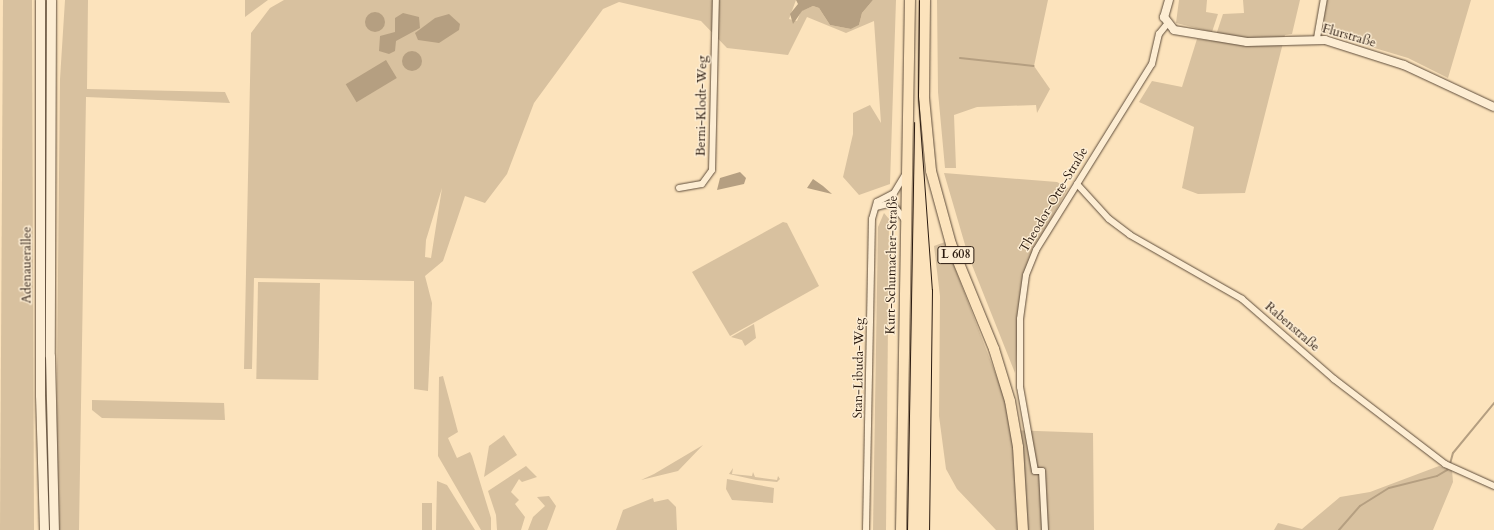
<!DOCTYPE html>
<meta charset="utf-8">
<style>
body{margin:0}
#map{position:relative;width:1494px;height:530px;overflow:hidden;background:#fce3bc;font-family:Cardo,serif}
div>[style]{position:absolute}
.green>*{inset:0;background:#d8c19f;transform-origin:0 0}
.water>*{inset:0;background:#b59f81;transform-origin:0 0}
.round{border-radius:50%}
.stream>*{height:2px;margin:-1px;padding:0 1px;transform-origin:1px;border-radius:1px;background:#b59f81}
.roads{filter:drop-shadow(0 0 1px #5e4c3a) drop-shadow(0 0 1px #5e4c3a)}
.minor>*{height:6px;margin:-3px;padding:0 3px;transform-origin:3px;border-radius:3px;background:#fdedd3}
.tertiary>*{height:8px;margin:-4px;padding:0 4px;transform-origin:4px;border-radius:4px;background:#fdedd3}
.secondary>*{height:9px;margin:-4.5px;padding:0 4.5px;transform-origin:4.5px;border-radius:4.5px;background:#fdedd3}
.primary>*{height:10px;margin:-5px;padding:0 5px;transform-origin:5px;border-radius:5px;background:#fce3bc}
.tram>*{height:1px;margin:-0.5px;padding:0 0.5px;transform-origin:0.5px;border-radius:0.5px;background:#2a1a0f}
span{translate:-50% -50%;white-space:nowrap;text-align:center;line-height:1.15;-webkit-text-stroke:3px #fdedd3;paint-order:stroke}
.shield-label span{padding:1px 3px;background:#fdedd3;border:1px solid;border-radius:3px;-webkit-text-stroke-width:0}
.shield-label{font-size:12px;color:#2a1a0f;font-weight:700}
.street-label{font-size:13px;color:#2a1a0f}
</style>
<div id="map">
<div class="green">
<i style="clip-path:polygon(3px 0,32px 0,34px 530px,0 530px)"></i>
<i style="clip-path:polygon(65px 0,88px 0,87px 89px,225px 92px,230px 103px,86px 97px,79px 530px,59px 530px,56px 465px,60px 79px)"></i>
<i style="clip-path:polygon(245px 0,268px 0,245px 17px)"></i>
<i style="clip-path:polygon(evenodd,284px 0,796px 0,789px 19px,797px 21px,801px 11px,813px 6px,819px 8px,830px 25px,851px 29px,859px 25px,862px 13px,873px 0,896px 0,890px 184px,859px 195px,843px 177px,853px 134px,853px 113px,870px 105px,881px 123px,874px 21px,846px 33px,807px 17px,788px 55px,727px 48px,701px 21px,619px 2px,603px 9px,534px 103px,507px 174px,485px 203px,465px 196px,443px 261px,425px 276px,432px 303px,428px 391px,414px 389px,414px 281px,254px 278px,252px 369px,244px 369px,251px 33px,270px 8px,284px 0,442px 188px,431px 258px,425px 257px,426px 240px,442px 188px)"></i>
<i style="clip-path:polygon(937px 0,1048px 0,1034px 66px,1050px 89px,1037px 113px,1036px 105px,977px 107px,954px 115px,956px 168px,945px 168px,938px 92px)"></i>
<i style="clip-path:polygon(1179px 0,1207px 0,1206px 12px,1218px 14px,1212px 32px,1176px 23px)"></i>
<i style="clip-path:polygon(1243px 0,1300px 0,1292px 34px,1285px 35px,1245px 193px,1198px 194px,1182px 188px,1194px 127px,1139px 102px,1152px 81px,1182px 87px,1197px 39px,1214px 41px,1223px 14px,1244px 13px)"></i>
<i style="clip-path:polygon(1327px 0,1471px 0,1448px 78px,1408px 58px,1321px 32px)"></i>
<i style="clip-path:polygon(944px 173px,1057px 182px,1068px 188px,1035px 249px,1019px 319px,1015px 373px,968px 255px)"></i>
<i style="clip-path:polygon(884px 213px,889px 219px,886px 530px,873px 530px,878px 227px)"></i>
<i style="clip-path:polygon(783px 222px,787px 223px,819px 286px,730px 336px,692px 272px)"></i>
<i style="clip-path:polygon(945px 242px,1004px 396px,1010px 430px,1093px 433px,1094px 530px,996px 530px,957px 489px,946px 469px,939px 416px,940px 296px,934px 246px)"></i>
<i style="left:258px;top:282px;width:62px;height:97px;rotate:1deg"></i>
<i style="clip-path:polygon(754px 324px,756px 338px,745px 346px,742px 340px,731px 337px)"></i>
<i style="clip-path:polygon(443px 376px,458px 432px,448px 438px,457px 458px,470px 452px,472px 456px,491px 518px,491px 530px,481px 530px,438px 456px,439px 377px)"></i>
<i style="clip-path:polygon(92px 400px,224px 403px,225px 420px,102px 418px,92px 410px)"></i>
<i style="clip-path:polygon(504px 435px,517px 455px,484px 477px,489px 446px)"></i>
<i style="clip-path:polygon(703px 445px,678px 471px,641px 480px,654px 474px)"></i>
<i style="clip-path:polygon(526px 466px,537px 477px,522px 482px,519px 479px,511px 492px,519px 500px,515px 504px,525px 517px,521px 530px,497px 530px,496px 515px,488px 491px)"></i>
<i style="clip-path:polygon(1439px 466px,1452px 470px,1453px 482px,1433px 530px,1274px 530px,1278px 523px,1302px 529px,1340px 497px,1370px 492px)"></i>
<i style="clip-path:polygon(733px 468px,732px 474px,752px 476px,753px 472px,755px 477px,777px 480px,778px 476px,780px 479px,777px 482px,756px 480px,729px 474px)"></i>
<i style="clip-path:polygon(727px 479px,774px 488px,773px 503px,732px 500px,726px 489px)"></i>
<i style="clip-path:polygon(437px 481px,447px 485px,475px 530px,436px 530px)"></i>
<i style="clip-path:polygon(549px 496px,556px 506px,547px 530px,528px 530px,533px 517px,545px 506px,537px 497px)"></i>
<i style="clip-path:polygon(653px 498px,654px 502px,668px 499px,676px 507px,677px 530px,616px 530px,623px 510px)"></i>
<i style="left:422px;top:503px;width:10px;height:27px"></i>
</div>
<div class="water">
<i style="clip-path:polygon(796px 0,873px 0,862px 13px,859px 25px,851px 29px,830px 25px,819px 8px,813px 6px,802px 11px,793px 24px,790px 14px,798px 4px)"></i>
<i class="round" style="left:365px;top:12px;width:20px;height:20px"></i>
<i style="clip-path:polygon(403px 13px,419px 17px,420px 28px,396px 41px,395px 51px,389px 54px,379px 51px,380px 36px,395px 32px,395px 18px)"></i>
<i style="clip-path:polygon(449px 14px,460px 24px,459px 30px,439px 43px,418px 40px,415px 33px,435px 18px)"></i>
<i class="round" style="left:402px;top:51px;width:20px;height:20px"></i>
<i style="left:386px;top:60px;width:21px;height:47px;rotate:59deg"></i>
<i style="clip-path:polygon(740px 172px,746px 178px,744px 184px,717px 190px,720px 178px)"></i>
<i style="clip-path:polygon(813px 179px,823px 186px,832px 194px,807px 188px)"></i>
</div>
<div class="stream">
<i style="left:960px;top:58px;width:74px;rotate:6.2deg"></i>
<i style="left:1450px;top:464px;width:11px;rotate:-75deg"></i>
<i style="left:1453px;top:453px;width:65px;rotate:-50.6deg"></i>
<i style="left:1339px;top:530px;width:32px;rotate:-49deg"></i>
<i style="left:1360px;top:506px;width:34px;rotate:-32deg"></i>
<i style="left:1389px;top:488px;width:49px;rotate:-14deg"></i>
<i style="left:1437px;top:476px;width:12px;rotate:-31deg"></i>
</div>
<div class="roads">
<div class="minor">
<i style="left:1317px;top:38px;width:39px;rotate:-80deg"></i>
<i style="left:1077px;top:184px;width:47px;rotate:47.6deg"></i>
<i style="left:1109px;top:219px;width:26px;rotate:37deg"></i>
<i style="left:1130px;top:235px;width:129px;rotate:29.7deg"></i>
<i style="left:1242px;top:299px;width:122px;rotate:41deg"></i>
<i style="left:1334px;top:379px;width:140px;rotate:37.4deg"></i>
<i style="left:1445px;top:464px;width:54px;rotate:24.2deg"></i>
<i style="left:679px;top:188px;width:23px;rotate:-10deg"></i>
<i style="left:702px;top:184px;width:17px;rotate:-54deg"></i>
<i style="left:712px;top:170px;width:170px;rotate:-88.7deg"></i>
<i style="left:876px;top:207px;width:16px;rotate:-14deg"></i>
<i style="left:892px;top:203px;width:21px;rotate:53deg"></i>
<i style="left:866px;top:530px;width:311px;rotate:-88.9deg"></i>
<i style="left:872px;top:219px;width:18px;rotate:-74deg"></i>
<i style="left:877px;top:202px;width:19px;rotate:-28deg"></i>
<i style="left:894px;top:193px;width:21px;rotate:-59deg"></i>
<i style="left:1045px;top:530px;width:59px;rotate:-92.9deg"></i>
<i style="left:1042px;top:471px;width:7px;rotate:180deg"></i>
<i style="left:1035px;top:471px;width:85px;rotate:-100.1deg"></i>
<i style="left:1020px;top:387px;width:68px;rotate:-90deg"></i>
<i style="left:1020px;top:319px;width:44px;rotate:-82.2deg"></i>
<i style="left:1026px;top:275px;width:27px;rotate:-68deg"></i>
<i style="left:1036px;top:250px;width:219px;rotate:-58.1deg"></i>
<i style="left:1152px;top:64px;width:31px;rotate:-77deg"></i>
<i style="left:1159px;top:34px;width:13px;rotate:-51deg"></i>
</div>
<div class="tertiary">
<i style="left:1169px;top:0;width:18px;rotate:106deg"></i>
<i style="left:1164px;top:17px;width:16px;rotate:52deg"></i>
<i style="left:1174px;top:30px;width:74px;rotate:9.3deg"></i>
<i style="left:1247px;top:42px;width:78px;rotate:-1.5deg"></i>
<i style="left:1325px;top:40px;width:83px;rotate:17.6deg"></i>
<i style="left:1404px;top:65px;width:99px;rotate:25deg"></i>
</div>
<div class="secondary">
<i style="left:40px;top:0;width:395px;rotate:90deg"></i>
<i style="left:40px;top:395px;width:135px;rotate:88.3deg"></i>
<i style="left:51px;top:0;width:356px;rotate:90.2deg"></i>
<i style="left:50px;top:356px;width:174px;rotate:88.7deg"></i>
</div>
<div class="primary">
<i style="left:925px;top:0;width:98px;rotate:90.6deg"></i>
<i style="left:924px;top:98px;width:73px;rotate:84.5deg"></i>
<i style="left:931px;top:171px;width:76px;rotate:74.7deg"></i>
<i style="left:951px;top:244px;width:113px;rotate:67.7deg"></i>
<i style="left:994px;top:349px;width:54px;rotate:72.9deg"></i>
<i style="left:1010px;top:401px;width:47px;rotate:80.1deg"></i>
<i style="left:1018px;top:447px;width:83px;rotate:86.6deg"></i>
<i style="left:901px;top:530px;width:530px;rotate:-89.03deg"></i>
</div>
</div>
<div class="tram">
<i style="left:919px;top:0;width:96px;rotate:90.6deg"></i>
<i style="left:918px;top:96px;width:194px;rotate:85.9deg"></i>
<i style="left:932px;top:289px;width:241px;rotate:90.7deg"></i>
<i style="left:907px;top:530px;width:408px;rotate:-89deg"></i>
</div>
<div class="shield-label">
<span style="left:956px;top:255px">L 608</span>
</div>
<div class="street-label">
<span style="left:1349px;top:36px;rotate:16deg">Flurstraße</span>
<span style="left:702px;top:106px;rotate:-89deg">Berni-Klodt-Weg</span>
<span style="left:1054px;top:200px;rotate:-59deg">Theodor-Otte-Straße</span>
<span style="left:27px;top:265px;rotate:-90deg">Adenauerallee</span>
<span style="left:892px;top:265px;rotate:-89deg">Kurt-Schumacher-Straße</span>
<span style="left:1292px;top:327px;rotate:41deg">Rabenstraße</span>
<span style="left:859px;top:368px;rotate:-89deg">Stan-Libuda-Weg</span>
</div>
</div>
